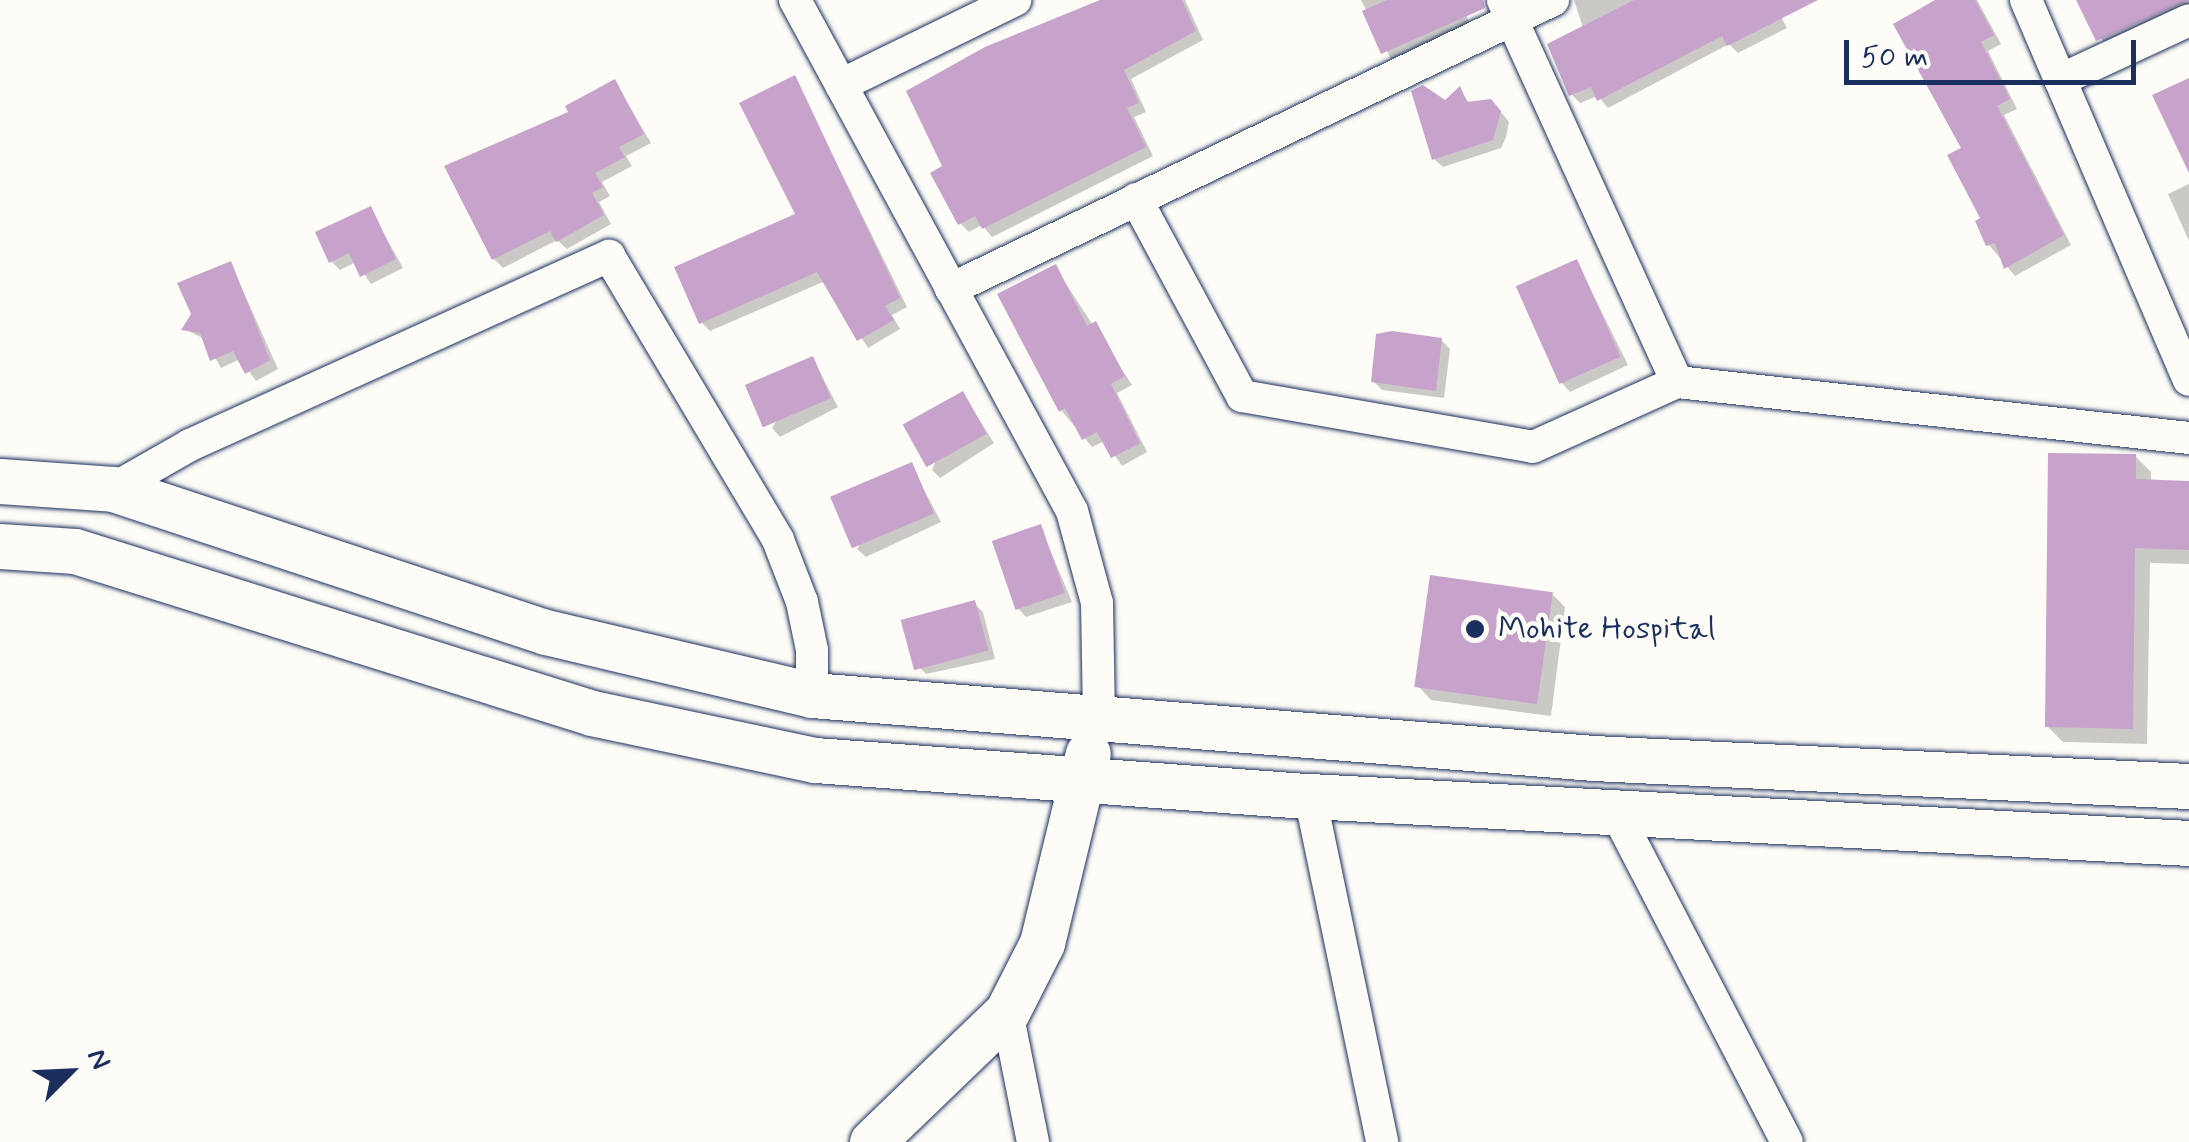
<!DOCTYPE html>
<style>
body{margin:0}
#map{position:relative;width:2189px;height:1142px;overflow:hidden;background:#fdfcf7;font-family:Mynerve,sans-serif}
div>[style]{position:absolute}
.shadow>*{inset:0;background:#0003}
.building>*{inset:0;background:#c7a3cc;transform-origin:0 0}
.roads{filter:drop-shadow(0 0 2px #1b2f5e) drop-shadow(0 0 2px #1b2f5e)}
.street>*{height:32px;margin:-16px;padding:0 16px;transform-origin:16px;border-radius:16px;background:#fdfcf7}
.secondary>*{height:45px;margin:-22.5px;padding:0 22.5px;transform-origin:22.5px;border-radius:22.5px;background:#fdfcf7}
.dots>*{width:28px;height:28px;translate:-50% -50%;box-sizing:border-box;border:5px solid #fdfcf7;border-radius:50%}
span{translate:-50% -50%;white-space:nowrap;text-align:center;line-height:1.15;-webkit-text-stroke:9px #fdfcf7;paint-order:stroke}
.poi-label{font-size:32px;color:#1b2f5e}
.left{translate:0 -50%;text-align:left}
.north{position:absolute;left:20px;top:1022px;width:100px;height:100px;-webkit-text-stroke:8px #fdfcf7;paint-order:stroke;rotate:66deg;font-size:28px;font-weight:700;line-height:40px;text-align:center;color:#1b2f5e}
.north::after{content:'';display:block;margin:auto;width:35px;height:45px;background:#1b2f5e;clip-path:polygon(50% 0,100% 100%,50% 72%,0 100%)}
.scale{position:absolute;left:1844px;top:40px;width:292px;height:45px;box-sizing:border-box;border:5px solid #1b2f5e;border-top:0;padding-left:12px;font-size:30px;line-height:35px;white-space:nowrap;color:#1b2f5e;-webkit-text-stroke:8px #fdfcf7;paint-order:stroke}
</style>
<div id="map">
<div class="shadow">
<i style="clip-path:polygon(1106px 0,1185px 0,1203px 40px,1131px 79px,1146px 112px,1134px 117px,1153px 156px,992px 237px,982px 225px,969px 232px,960px 223px,945px 167px)"></i>
<i style="clip-path:polygon(1361px 0,1459px 0,1471px 26px,1392px 61px)"></i>
<i style="clip-path:polygon(1574px 0,1813px 0,1781px 17px,1787px 28px,1738px 53px,1729px 44px,1608px 108px,1598px 96px,1580px 103px,1572px 95px,1584px 31px)"></i>
<i style="clip-path:polygon(1940px 0,1977px 0,2001px 44px,1988px 51px,2017px 109px,2004px 115px,2071px 245px,2015px 276px,1989px 245px)"></i>
<i style="clip-path:polygon(2079px 0,2189px 0,2189px 13px,2107px 48px)"></i>
<i style="clip-path:polygon(795px 78px,907px 307px,892px 315px,900px 329px,868px 348px,825px 281px,710px 331px,701px 322px,798px 215px)"></i>
<i style="clip-path:polygon(615px 82px,651px 143px,626px 156px,632px 166px,602px 182px,610px 196px,599px 202px,611px 224px,567px 249px,557px 240px,503px 268px,494px 259px,572px 114px)"></i>
<i style="clip-path:polygon(1460px 90px,1470px 104px,1500px 111px,1509px 122px,1506px 137px,1501px 148px,1443px 167px,1434px 159px,1445px 104px)"></i>
<i style="clip-path:polygon(2189px 184px,2189px 241px,2168px 194px)"></i>
<i style="clip-path:polygon(370px 209px,403px 268px,371px 284px,356px 262px,340px 270px,331px 261px)"></i>
<i style="clip-path:polygon(1577px 262px,1628px 365px,1570px 392px,1562px 383px)"></i>
<i style="clip-path:polygon(231px 264px,278px 369px,256px 381px,240px 359px,221px 368px,205px 339px,184px 329px)"></i>
<i style="clip-path:polygon(1055px 267px,1132px 385px,1117px 393px,1147px 452px,1122px 466px,1105px 441px,1092px 447px,1061px 410px)"></i>
<i style="clip-path:polygon(1441px 340px,1450px 349px,1444px 398px,1382px 390px,1373px 381px)"></i>
<i style="clip-path:polygon(813px 359px,838px 407px,780px 437px,772px 428px)"></i>
<i style="clip-path:polygon(963px 394px,994px 443px,940px 478px,932px 470px)"></i>
<i style="clip-path:polygon(2135px 456px,2151px 472px,2151px 482px,2189px 483px,2189px 564px,2150px 563px,2147px 744px,2063px 742px,2047px 726px)"></i>
<i style="clip-path:polygon(911px 465px,941px 522px,866px 557px,857px 549px)"></i>
<i style="clip-path:polygon(1040px 526px,1072px 602px,1026px 617px,1018px 608px)"></i>
<i style="clip-path:polygon(1552px 594px,1565px 607px,1551px 716px,1431px 700px,1418px 686px)"></i>
<i style="clip-path:polygon(974px 603px,983px 612px,995px 659px,926px 674px,917px 665px)"></i>
</div>
<div class="building">
<i style="clip-path:polygon(1100px 0,1182px 0,1196px 31px,1124px 70px,1139px 103px,1127px 108px,1146px 147px,982px 229px,975px 216px,958px 225px,930px 173px,942px 166px,906px 91px,985px 47px)"></i>
<i style="clip-path:polygon(1387px 0,1483px 0,1485px 8px,1381px 54px,1362px 11px)"></i>
<i style="clip-path:polygon(1634px 0,1818px 0,1727px 46px,1722px 36px,1597px 101px,1591px 87px,1569px 96px,1547px 44px)"></i>
<i style="clip-path:polygon(1935px 0,1975px 0,1994px 35px,1981px 42px,2010px 99px,1997px 106px,2064px 235px,2004px 269px,1995px 243px,1986px 246px,1975px 221px,1980px 218px,1947px 155px,1961px 148px,1893px 24px)"></i>
<i style="clip-path:polygon(2076px 0,2189px 0,2096px 41px)"></i>
<i style="clip-path:polygon(795px 75px,900px 298px,885px 306px,894px 320px,857px 341px,817px 272px,699px 324px,674px 267px,795px 214px,739px 103px)"></i>
<i style="clip-path:polygon(2189px 78px,2189px 173px,2152px 95px)"></i>
<i style="clip-path:polygon(615px 79px,644px 134px,619px 147px,625px 157px,595px 173px,603px 187px,592px 193px,604px 215px,556px 242px,550px 231px,492px 260px,444px 166px,568px 112px,565px 106px)"></i>
<i style="clip-path:polygon(1423px 85px,1445px 100px,1460px 86px,1467px 102px,1491px 99px,1501px 111px,1493px 140px,1432px 160px,1411px 91px)"></i>
<i style="clip-path:polygon(371px 206px,396px 259px,360px 277px,349px 253px,329px 263px,315px 232px)"></i>
<i style="left:1577px;top:259px;width:107px;height:67px;rotate:66deg"></i>
<i style="clip-path:polygon(231px 261px,270px 360px,245px 374px,233px 351px,210px 361px,200px 333px,181px 330px,191px 314px,177px 283px)"></i>
<i style="clip-path:polygon(1056px 264px,1087px 326px,1096px 321px,1125px 376px,1111px 384px,1140px 443px,1111px 458px,1097px 432px,1082px 440px,1065px 408px,1059px 412px,997px 294px)"></i>
<i style="clip-path:polygon(1392px 331px,1442px 338px,1436px 391px,1371px 382px,1376px 334px)"></i>
<i style="left:813px;top:356px;width:46px;height:74px;rotate:67deg"></i>
<i style="left:963px;top:391px;width:49px;height:69px;rotate:61deg"></i>
<i style="clip-path:polygon(2048px 453px,2136px 454px,2136px 479px,2189px 481px,2189px 550px,2135px 548px,2133px 729px,2045px 727px)"></i>
<i style="left:912px;top:462px;width:56px;height:89px;rotate:67deg"></i>
<i style="left:1041px;top:524px;width:73px;height:52px;rotate:71deg"></i>
<i style="left:1430px;top:575px;width:124px;height:113px;rotate:8deg"></i>
<i style="left:975px;top:600px;width:52px;height:77px;rotate:75deg"></i>
</div>
<div class="roads">
<div class="street">
<i style="left:795px;top:0;width:581px;rotate:61.54deg"></i>
<i style="left:1072px;top:511px;width:95px;rotate:74.8deg"></i>
<i style="left:1097px;top:603px;width:120px;rotate:89deg"></i>
<i style="left:2026px;top:0;width:413px;rotate:66.8deg"></i>
<i style="left:2060px;top:80px;width:142px;rotate:-24.9deg"></i>
<i style="left:841px;top:85px;width:194px;rotate:-26deg"></i>
<i style="left:1136px;top:199px;width:224px;rotate:61.7deg"></i>
<i style="left:1242px;top:396px;width:295px;rotate:9.9deg"></i>
<i style="left:1533px;top:447px;width:158px;rotate:-24.3deg"></i>
<i style="left:1677px;top:382px;width:420px;rotate:-114.5deg"></i>
<i style="left:951px;top:289px;width:668px;rotate:-25.64deg"></i>
<i style="left:1677px;top:382px;width:515px;rotate:6.24deg"></i>
<i style="left:113px;top:489px;width:89px;rotate:-29.7deg"></i>
<i style="left:190px;top:445px;width:460px;rotate:-24.3deg"></i>
<i style="left:609px;top:256px;width:330px;rotate:59.2deg"></i>
<i style="left:778px;top:540px;width:66px;rotate:68.8deg"></i>
<i style="left:802px;top:602px;width:49px;rotate:78.2deg"></i>
<i style="left:812px;top:650px;width:45px;rotate:90deg"></i>
<i style="left:1310px;top:796px;width:353px;rotate:78.2deg"></i>
<i style="left:1617px;top:814px;width:369px;rotate:62.6deg"></i>
<i style="left:1007px;top:1012px;width:133px;rotate:78.7deg"></i>
</div>
<div class="secondary">
<i style="left:0;top:481px;width:113px;rotate:4deg"></i>
<i style="left:113px;top:489px;width:456px;rotate:18.3deg"></i>
<i style="left:546px;top:632px;width:273px;rotate:13.3deg"></i>
<i style="left:812px;top:695px;width:784px;rotate:4.61deg"></i>
<i style="left:1593px;top:758px;width:597px;rotate:2.69deg"></i>
<i style="left:0;top:546px;width:75px;rotate:3.8deg"></i>
<i style="left:75px;top:551px;width:542px;rotate:17.4deg"></i>
<i style="left:592px;top:713px;width:228px;rotate:11.9deg"></i>
<i style="left:815px;top:760px;width:496px;rotate:4.2deg"></i>
<i style="left:1310px;top:796px;width:880px;rotate:3.06deg"></i>
<i style="left:872px;top:1142px;width:187px;rotate:-43.9deg"></i>
<i style="left:1007px;top:1012px;width:77px;rotate:-63.1deg"></i>
<i style="left:1042px;top:943px;width:195px;rotate:-76.4deg"></i>
</div>
</div>
<div class="dots">
<i style="left:1475px;top:629px;background:#1b2f5e"></i>
</div>
<div class="poi-label">
<span class="left" style="left:1498px;top:629px">Mohite Hospital</span>
</div>
<div class="north">N</div>
<div class="scale">50 m</div>
</div>
